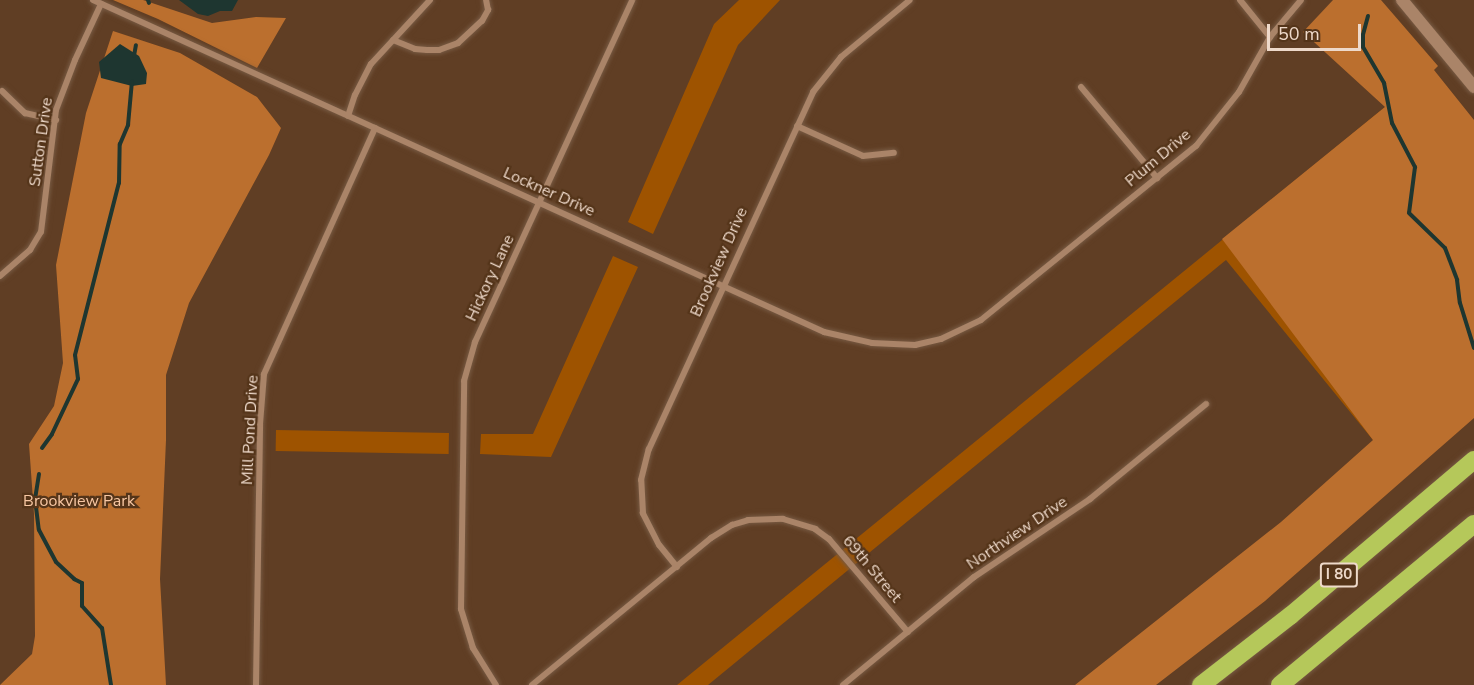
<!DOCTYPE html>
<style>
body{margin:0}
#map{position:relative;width:1474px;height:685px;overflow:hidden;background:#603e24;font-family:"Nunito Sans",sans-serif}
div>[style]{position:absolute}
.green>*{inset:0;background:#9e5300;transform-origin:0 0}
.forest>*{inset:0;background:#bb6f2e}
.water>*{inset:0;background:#1e3630}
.stream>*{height:4px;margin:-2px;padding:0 2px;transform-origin:2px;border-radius:2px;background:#1e3630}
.roads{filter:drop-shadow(0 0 2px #775a43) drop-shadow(0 0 2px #775a43)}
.street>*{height:6px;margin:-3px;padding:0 3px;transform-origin:3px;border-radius:3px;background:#aa8468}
.secondary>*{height:12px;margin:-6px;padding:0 6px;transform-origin:6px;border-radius:6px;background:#aa8468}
.highway>*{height:18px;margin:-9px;padding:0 9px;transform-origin:9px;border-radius:9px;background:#b5c85a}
span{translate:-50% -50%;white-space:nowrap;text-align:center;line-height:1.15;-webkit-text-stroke:4.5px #543419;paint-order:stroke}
.shield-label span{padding:2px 4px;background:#543419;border:2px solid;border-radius:4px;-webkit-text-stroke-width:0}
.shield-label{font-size:15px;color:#eed9ca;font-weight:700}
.street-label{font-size:16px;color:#eed9ca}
.park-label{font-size:16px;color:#f8c7a3}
.scale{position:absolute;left:1267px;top:24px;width:94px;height:27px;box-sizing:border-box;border:3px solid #eed9ca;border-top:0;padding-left:8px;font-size:18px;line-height:21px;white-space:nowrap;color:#eed9ca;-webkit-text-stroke:4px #543419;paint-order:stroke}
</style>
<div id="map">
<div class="green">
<i style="clip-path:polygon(739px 0,780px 0,738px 45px,653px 234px,628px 222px,714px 24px)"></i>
<i style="clip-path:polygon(1401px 94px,1474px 122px,1373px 440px,1226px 260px,708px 685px,677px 685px)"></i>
<i style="clip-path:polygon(613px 256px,638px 267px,551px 457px,480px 454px,481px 434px,533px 434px)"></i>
<i style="left:276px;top:430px;width:173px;height:21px;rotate:1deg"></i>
</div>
<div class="forest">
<i style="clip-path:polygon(113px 0,143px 0,212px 23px,256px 17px,286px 18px,257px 68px,158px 19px)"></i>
<i style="clip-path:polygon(1333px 0,1381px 0,1438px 66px,1434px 70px,1474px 120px,1474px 418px,1265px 601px,1156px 685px,1075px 685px,1281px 522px,1373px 440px,1222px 239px,1385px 107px,1303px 32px)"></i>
<i style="clip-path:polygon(113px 31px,180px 53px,257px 97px,281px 128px,269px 155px,189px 303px,166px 375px,166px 440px,160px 579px,166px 685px,0 685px,32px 654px,35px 636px,34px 514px,29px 444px,54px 406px,63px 363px,56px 265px,86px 113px)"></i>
</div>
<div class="water">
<i style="clip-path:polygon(179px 0,238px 0,232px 11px,220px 11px,208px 16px,198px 14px)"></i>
<i style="clip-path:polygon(120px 44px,139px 56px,147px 73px,146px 84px,132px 86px,101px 78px,99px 62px)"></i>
</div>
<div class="stream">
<i style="left:148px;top:0;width:3px;rotate:72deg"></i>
<i style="left:1368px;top:16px;width:20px;rotate:105deg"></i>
<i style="left:1363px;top:35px;width:12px;rotate:90deg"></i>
<i style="left:1363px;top:47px;width:42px;rotate:59.7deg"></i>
<i style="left:1384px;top:83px;width:41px;rotate:78.7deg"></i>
<i style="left:1392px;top:123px;width:50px;rotate:62.4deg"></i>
<i style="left:1415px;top:167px;width:46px;rotate:97.4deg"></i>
<i style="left:1409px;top:213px;width:50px;rotate:44.2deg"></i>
<i style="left:1445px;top:248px;width:34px;rotate:69deg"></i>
<i style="left:1457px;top:280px;width:23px;rotate:83deg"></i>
<i style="left:1460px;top:303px;width:47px;rotate:72.7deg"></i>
<i style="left:134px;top:56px;width:11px;rotate:-80deg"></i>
<i style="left:42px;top:448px;width:17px;rotate:-54deg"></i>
<i style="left:52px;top:434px;width:61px;rotate:-64.7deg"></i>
<i style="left:78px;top:379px;width:24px;rotate:-97deg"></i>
<i style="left:75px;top:355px;width:178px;rotate:-75.7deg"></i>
<i style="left:119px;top:183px;width:39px;rotate:-89deg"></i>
<i style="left:120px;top:144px;width:21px;rotate:-67deg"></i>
<i style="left:128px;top:125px;width:44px;rotate:-84.8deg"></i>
<i style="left:39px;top:474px;width:25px;rotate:99deg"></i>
<i style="left:35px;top:499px;width:31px;rotate:83deg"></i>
<i style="left:39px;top:530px;width:36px;rotate:62deg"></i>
<i style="left:56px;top:562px;width:25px;rotate:43deg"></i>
<i style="left:74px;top:579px;width:9px;rotate:27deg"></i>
<i style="left:82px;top:583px;width:23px;rotate:90deg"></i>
<i style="left:82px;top:606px;width:30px;rotate:48deg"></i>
<i style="left:102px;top:628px;width:58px;rotate:81deg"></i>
</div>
<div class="roads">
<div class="street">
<i style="left:93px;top:0;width:803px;rotate:24.43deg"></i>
<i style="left:824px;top:332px;width:49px;rotate:12.9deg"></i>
<i style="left:872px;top:343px;width:43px;rotate:2.7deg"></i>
<i style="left:915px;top:345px;width:27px;rotate:-13deg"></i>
<i style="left:941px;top:339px;width:44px;rotate:-25.4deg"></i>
<i style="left:981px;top:320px;width:277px;rotate:-39deg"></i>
<i style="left:1196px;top:146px;width:69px;rotate:-51.5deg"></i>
<i style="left:1239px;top:92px;width:63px;rotate:-60.6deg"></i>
<i style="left:1270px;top:37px;width:48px;rotate:-50deg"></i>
<i style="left:1240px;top:0;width:48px;rotate:51deg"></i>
<i style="left:393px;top:40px;width:24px;rotate:22deg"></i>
<i style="left:415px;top:49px;width:12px;rotate:5deg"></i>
<i style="left:427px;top:50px;width:12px"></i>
<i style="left:439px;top:50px;width:20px;rotate:-20deg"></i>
<i style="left:458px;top:43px;width:33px;rotate:-43deg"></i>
<i style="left:482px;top:21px;width:13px;rotate:-61deg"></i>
<i style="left:488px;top:10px;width:10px;rotate:-101deg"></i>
<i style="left:1081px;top:87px;width:119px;rotate:50.1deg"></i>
<i style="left:2px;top:91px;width:32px;rotate:44deg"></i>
<i style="left:25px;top:113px;width:32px;rotate:13deg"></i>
<i style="left:348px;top:116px;width:22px;rotate:-72deg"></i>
<i style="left:355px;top:95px;width:35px;rotate:-63deg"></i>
<i style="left:371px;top:64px;width:87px;rotate:-47.3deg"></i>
<i style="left:797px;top:126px;width:72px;rotate:24.4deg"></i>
<i style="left:863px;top:156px;width:31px;rotate:-6deg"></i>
<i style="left:0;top:276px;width:40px;rotate:-41deg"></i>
<i style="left:30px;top:250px;width:21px;rotate:-59deg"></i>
<i style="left:41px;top:232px;width:123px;rotate:-83deg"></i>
<i style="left:56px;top:110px;width:53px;rotate:-69.2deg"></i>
<i style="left:75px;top:60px;width:62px;rotate:-65.1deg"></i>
<i style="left:677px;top:567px;width:28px;rotate:-129deg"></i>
<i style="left:659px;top:545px;width:36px;rotate:-117deg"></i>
<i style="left:643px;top:513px;width:33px;rotate:-93deg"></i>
<i style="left:641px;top:480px;width:32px;rotate:-76deg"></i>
<i style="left:649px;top:449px;width:393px;rotate:-65.3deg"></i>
<i style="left:813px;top:92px;width:45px;rotate:-51.3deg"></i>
<i style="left:841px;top:57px;width:89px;rotate:-39.6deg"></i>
<i style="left:256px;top:685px;width:261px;rotate:-89.1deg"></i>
<i style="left:260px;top:424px;width:50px;rotate:-85.4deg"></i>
<i style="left:264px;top:374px;width:270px;rotate:-65.7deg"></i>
<i style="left:496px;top:685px;width:44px;rotate:-121.9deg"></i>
<i style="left:473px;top:648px;width:41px;rotate:-107.1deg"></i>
<i style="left:461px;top:609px;width:228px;rotate:-89.2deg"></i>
<i style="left:464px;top:381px;width:41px;rotate:-74.2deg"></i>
<i style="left:475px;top:342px;width:376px;rotate:-65.3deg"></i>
<i style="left:532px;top:685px;width:232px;rotate:-39.4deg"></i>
<i style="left:711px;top:538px;width:25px;rotate:-32deg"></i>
<i style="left:732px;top:525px;width:17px;rotate:-17deg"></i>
<i style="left:748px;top:520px;width:35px;rotate:-2deg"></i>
<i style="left:783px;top:519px;width:34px;rotate:17deg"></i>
<i style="left:815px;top:529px;width:17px;rotate:36deg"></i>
<i style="left:829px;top:539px;width:122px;rotate:49.7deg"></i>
<i style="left:843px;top:685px;width:170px;rotate:-39.5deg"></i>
<i style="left:974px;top:577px;width:140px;rotate:-33.9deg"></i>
<i style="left:1090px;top:499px;width:150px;rotate:-39.3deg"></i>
</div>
<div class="secondary">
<i style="left:1402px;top:0;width:113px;rotate:50.4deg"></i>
</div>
<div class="highway">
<i style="left:1201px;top:685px;width:113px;rotate:-37.8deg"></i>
<i style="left:1290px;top:616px;width:241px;rotate:-40.3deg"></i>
<i style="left:1280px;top:685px;width:252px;rotate:-39.7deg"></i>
</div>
</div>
<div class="shield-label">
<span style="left:1339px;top:575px">I 80</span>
</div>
<div class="street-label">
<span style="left:41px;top:142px;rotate:-82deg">Sutton Drive</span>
<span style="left:1158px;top:158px;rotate:-40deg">Plum Drive</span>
<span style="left:549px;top:192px;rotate:24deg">Lockner Drive</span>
<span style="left:719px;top:262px;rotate:-66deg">Brookview Drive</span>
<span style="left:490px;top:278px;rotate:-65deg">Hickory Lane</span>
<span style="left:250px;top:430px;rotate:-87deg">Mill Pond Drive</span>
<span style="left:1017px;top:533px;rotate:-34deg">Northview Drive</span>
<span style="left:872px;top:569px;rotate:50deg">69th Street</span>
</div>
<div class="park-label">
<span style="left:79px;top:501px">Brookview Park</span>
</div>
<div class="scale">50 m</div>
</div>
